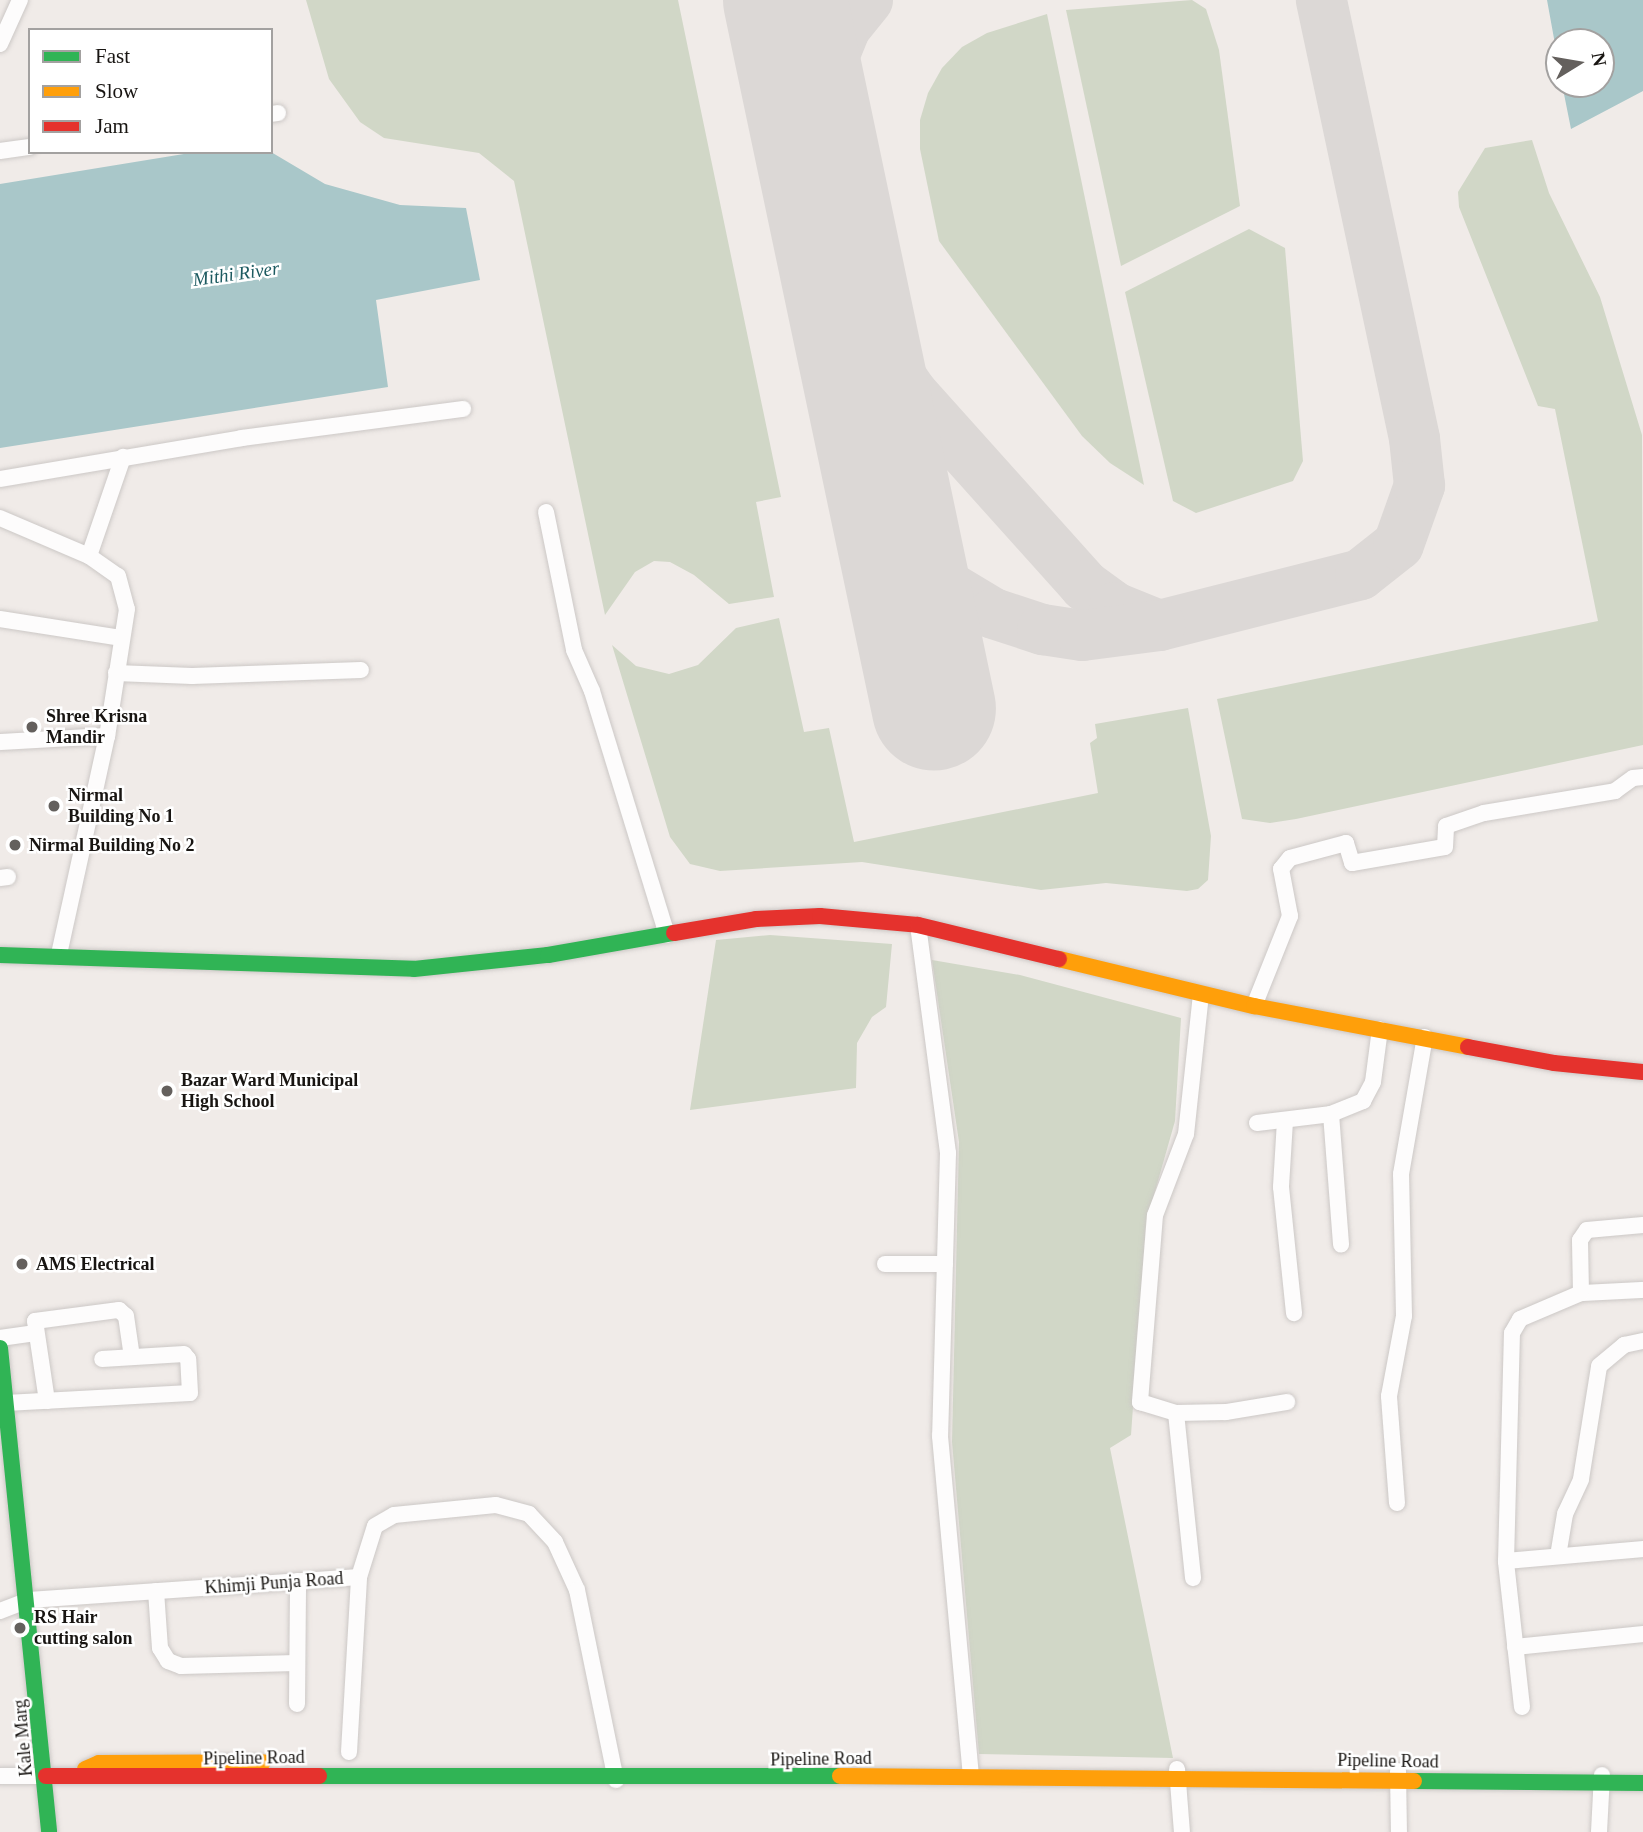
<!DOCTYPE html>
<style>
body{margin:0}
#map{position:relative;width:1643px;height:1832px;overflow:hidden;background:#f0ebe8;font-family:"Times New Roman",serif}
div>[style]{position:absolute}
.green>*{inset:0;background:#d1d7c7}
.water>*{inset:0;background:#a9c7c9}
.taxiway>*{height:51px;margin:-25.5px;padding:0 25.5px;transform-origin:25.5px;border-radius:25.5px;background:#dcd8d6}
.runway>*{height:124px;margin:-62px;padding:0 62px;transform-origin:62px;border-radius:62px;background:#dcd8d6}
.roads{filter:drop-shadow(0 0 2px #ccc8c6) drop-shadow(0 0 2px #ccc8c6)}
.street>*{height:16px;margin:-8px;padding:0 8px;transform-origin:8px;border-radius:8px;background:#fdfcfc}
.fast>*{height:16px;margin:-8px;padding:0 8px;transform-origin:8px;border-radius:8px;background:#30b455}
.slow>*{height:16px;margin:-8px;padding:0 8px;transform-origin:8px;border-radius:8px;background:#ff9f0a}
.jam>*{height:16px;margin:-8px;padding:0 8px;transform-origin:8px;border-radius:8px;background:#e5322d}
.dots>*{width:19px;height:19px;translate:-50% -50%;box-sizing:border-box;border:4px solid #fff;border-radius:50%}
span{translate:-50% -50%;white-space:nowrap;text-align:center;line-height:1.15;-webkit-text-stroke:5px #fff;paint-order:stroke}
.poi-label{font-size:18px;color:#181512;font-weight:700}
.left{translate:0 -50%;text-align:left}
.street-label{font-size:18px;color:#181512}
.water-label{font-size:19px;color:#1c5a60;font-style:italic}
.legend{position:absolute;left:28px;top:28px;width:245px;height:126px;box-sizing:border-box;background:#fff;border:2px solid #a3a1a0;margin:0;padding:9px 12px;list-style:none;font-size:21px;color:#181512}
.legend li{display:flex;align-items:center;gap:14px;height:35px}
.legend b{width:35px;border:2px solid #a3a1a0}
.north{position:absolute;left:1545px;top:28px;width:70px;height:70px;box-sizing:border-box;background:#fff;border:2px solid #a3a1a0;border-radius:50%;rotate:79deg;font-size:19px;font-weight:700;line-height:28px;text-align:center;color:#181512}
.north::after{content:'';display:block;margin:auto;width:24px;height:32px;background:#64605d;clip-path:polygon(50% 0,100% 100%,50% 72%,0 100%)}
</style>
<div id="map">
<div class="green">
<i style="clip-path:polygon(306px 0,678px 0,781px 497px,756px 502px,774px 597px,729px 604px,694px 575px,670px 562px,654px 561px,635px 572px,605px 615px,514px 181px,479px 153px,384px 138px,360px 122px,329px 79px)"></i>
<i style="clip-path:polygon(1192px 0,1206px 9px,1219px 50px,1240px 206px,1121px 266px,1066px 10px)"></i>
<i style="clip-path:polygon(1047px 14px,1144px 485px,1110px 463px,1082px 436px,939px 241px,920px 149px,920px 120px,928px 93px,942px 68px,962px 47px,987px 33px)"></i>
<i style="clip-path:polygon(1532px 140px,1549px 193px,1600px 297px,1642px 435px,1643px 745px,1296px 819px,1270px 823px,1242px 819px,1217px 699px,1598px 621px,1555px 409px,1538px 406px,1459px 207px,1458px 192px,1485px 148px)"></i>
<i style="clip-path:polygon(1249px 229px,1285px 248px,1303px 461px,1293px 481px,1196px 513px,1173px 501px,1125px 292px)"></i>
<i style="clip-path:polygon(779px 618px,804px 732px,829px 728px,854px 842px,1098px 793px,1090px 743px,1097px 738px,1095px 724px,1188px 708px,1211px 836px,1208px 880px,1198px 889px,1187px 891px,1106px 883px,1041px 890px,862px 862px,720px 871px,690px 864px,670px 837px,612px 645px,636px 666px,669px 674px,698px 665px,736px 628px)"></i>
<i style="clip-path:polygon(770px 935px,892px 944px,886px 1007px,872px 1017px,857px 1043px,856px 1088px,690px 1110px,716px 940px)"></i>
<i style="clip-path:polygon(932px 960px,1020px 975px,1181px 1018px,1175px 1121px,1146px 1223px,1131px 1435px,1110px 1448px,1173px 1758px,979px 1754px,952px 1442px,959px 1142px)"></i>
</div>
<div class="water">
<i style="clip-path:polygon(1547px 0,1643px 0,1643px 91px,1571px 129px,1562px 84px,1601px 84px,1601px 42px,1559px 42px,1559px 66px)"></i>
<i style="clip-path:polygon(196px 152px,271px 152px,325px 184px,400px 205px,466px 208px,480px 280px,376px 300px,388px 387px,0 448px,0 184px)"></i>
</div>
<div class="taxiway">
<i style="left:816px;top:150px;width:64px;rotate:-85.5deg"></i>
<i style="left:821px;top:86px;width:64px;rotate:-67.9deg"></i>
<i style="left:845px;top:27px;width:35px;rotate:-51deg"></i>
<i style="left:844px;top:283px;width:56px;rotate:62.5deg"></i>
<i style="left:870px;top:333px;width:73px;rotate:55deg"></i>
<i style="left:912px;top:393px;width:258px;rotate:48.1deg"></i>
<i style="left:1084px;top:585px;width:37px;rotate:36deg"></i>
<i style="left:1114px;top:607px;width:48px;rotate:21.8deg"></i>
<i style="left:1159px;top:625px;width:207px;rotate:-14.2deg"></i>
<i style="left:1360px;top:574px;width:48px;rotate:-38.3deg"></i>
<i style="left:1398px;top:544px;width:63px;rotate:-70.4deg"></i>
<i style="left:1419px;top:485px;width:47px;rotate:-96.1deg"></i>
<i style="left:1414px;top:438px;width:448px;rotate:-102deg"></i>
<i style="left:892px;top:510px;width:54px;rotate:60.1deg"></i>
<i style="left:919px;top:557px;width:41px;rotate:45deg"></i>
<i style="left:948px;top:586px;width:52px;rotate:31deg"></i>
<i style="left:993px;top:613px;width:52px;rotate:18.1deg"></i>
<i style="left:1042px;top:629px;width:40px;rotate:8.5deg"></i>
<i style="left:1082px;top:635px;width:78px;rotate:-7.4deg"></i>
</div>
<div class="runway">
<i style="left:785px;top:0;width:724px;rotate:78.13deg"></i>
</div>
<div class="roads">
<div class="street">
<i style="left:0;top:44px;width:48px;rotate:-65.6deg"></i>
<i style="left:271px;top:114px;width:7px;rotate:-8deg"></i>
<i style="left:0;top:151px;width:30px;rotate:-8deg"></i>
<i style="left:0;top:479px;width:245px;rotate:-9.6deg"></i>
<i style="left:242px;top:438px;width:223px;rotate:-7.5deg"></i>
<i style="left:546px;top:512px;width:141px;rotate:78.5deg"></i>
<i style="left:574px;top:650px;width:45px;rotate:66.3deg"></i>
<i style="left:592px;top:691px;width:255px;rotate:72.9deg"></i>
<i style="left:0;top:518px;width:97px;rotate:23.1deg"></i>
<i style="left:89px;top:556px;width:35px;rotate:35deg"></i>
<i style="left:118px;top:576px;width:34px;rotate:75deg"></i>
<i style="left:127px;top:609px;width:129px;rotate:98.9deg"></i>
<i style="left:107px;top:736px;width:224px;rotate:102.4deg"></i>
<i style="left:89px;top:556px;width:105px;rotate:-71deg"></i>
<i style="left:0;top:619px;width:122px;rotate:8.9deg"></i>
<i style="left:116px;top:673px;width:76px;rotate:2.3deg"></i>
<i style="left:192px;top:676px;width:169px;rotate:-2deg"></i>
<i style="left:0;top:742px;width:107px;rotate:-3.2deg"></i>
<i style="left:0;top:878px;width:8px;rotate:-7deg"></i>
<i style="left:918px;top:925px;width:230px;rotate:82.5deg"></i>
<i style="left:948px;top:1153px;width:283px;rotate:91.6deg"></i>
<i style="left:940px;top:1436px;width:341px;rotate:84.8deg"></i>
<i style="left:1201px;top:994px;width:141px;rotate:96.1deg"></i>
<i style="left:1186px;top:1134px;width:87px;rotate:110.9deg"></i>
<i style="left:1155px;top:1215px;width:188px;rotate:94.6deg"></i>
<i style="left:1140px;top:1402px;width:38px;rotate:17deg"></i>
<i style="left:1176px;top:1413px;width:50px;rotate:-1.1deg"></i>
<i style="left:1226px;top:1412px;width:62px;rotate:-9.3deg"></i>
<i style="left:1254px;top:1006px;width:97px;rotate:-68.2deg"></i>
<i style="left:1290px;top:916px;width:48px;rotate:-100.8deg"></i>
<i style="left:1281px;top:869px;width:14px;rotate:-51deg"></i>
<i style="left:1290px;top:858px;width:58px;rotate:-15deg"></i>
<i style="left:1346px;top:843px;width:21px;rotate:73deg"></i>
<i style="left:1352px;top:863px;width:94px;rotate:-9.8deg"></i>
<i style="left:1445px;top:847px;width:21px;rotate:-87deg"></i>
<i style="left:1446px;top:826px;width:40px;rotate:-18.9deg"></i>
<i style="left:1484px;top:813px;width:133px;rotate:-9.5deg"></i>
<i style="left:1615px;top:791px;width:22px;rotate:-36deg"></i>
<i style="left:1633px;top:778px;width:10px;rotate:-6deg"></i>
<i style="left:1331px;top:1114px;width:131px;rotate:85.6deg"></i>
<i style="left:1285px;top:1121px;width:66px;rotate:93.5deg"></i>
<i style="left:1281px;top:1187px;width:127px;rotate:84.1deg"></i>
<i style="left:1257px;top:1123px;width:75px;rotate:-6.9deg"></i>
<i style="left:1331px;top:1114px;width:35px;rotate:-22deg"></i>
<i style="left:1363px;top:1101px;width:21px;rotate:-62deg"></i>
<i style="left:1373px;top:1082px;width:53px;rotate:-82.5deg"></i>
<i style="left:885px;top:1264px;width:60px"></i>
<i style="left:1581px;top:1293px;width:62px;rotate:-2.8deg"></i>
<i style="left:0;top:1338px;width:36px;rotate:-8deg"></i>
<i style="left:47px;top:1401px;width:81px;rotate:-98.5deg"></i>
<i style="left:35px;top:1321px;width:85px;rotate:-7.5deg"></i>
<i style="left:119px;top:1310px;width:9px;rotate:41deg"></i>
<i style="left:126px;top:1316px;width:41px;rotate:81.7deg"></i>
<i style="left:6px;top:1403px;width:184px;rotate:-3.1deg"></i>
<i style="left:190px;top:1393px;width:34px;rotate:-93deg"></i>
<i style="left:188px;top:1359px;width:6px;rotate:-129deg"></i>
<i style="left:184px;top:1354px;width:82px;rotate:176.5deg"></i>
<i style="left:1176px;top:1413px;width:166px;rotate:84.1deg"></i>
<i style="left:1397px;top:1503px;width:107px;rotate:-94.3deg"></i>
<i style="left:1389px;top:1396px;width:81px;rotate:-79.4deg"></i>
<i style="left:1404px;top:1316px;width:142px;rotate:-91.2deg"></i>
<i style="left:1401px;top:1174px;width:139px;rotate:-80.1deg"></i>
<i style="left:1558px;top:1556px;width:43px;rotate:-80.5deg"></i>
<i style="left:1565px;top:1514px;width:38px;rotate:-65deg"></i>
<i style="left:1581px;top:1479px;width:114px;rotate:-80.9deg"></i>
<i style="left:1599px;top:1366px;width:33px;rotate:-40deg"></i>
<i style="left:1624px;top:1345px;width:19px;rotate:-12deg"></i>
<i style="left:1506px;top:1561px;width:138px;rotate:-5deg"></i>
<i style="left:156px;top:1591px;width:57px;rotate:86deg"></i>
<i style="left:160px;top:1648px;width:15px;rotate:58deg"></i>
<i style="left:168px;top:1661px;width:14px;rotate:21deg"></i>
<i style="left:181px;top:1666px;width:115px;rotate:-1.5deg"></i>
<i style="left:0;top:1611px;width:31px;rotate:-21deg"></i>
<i style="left:29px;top:1600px;width:331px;rotate:-4deg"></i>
<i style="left:359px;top:1577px;width:53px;rotate:-72.6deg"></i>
<i style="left:375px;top:1526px;width:22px;rotate:-30deg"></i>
<i style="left:394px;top:1515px;width:102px;rotate:-5.6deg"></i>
<i style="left:496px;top:1505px;width:34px;rotate:15deg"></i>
<i style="left:529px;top:1514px;width:38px;rotate:47deg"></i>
<i style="left:555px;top:1542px;width:53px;rotate:65.4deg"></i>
<i style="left:577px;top:1590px;width:194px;rotate:78.4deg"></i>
<i style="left:1515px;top:1647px;width:129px;rotate:-5.8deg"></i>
<i style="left:297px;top:1704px;width:123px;rotate:-89.5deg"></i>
<i style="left:1522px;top:1707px;width:147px;rotate:-96.3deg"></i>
<i style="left:1506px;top:1561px;width:228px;rotate:-88.5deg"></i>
<i style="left:1512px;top:1333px;width:16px;rotate:-60deg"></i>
<i style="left:1520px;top:1319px;width:66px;rotate:-23.1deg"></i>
<i style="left:1581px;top:1293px;width:53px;rotate:-91.1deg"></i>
<i style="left:1580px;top:1240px;width:12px;rotate:-55deg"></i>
<i style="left:1587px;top:1230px;width:56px;rotate:-5.1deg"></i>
<i style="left:349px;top:1752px;width:175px;rotate:-86.7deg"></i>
<i style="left:1177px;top:1769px;width:63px;rotate:85.5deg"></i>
<i style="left:1398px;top:1771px;width:61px;rotate:89.1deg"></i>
<i style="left:0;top:1776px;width:46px"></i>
<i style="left:1599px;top:1832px;width:57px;rotate:-87deg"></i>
</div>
<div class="fast">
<i style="left:0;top:955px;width:414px;rotate:1.9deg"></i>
<i style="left:414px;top:969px;width:135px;rotate:-6deg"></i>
<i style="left:548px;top:955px;width:128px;rotate:-9.9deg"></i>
<i style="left:0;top:1348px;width:486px;rotate:84.2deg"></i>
<i style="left:319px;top:1776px;width:521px"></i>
<i style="left:1414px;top:1781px;width:229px;rotate:0.5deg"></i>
</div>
<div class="slow">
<i style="left:1059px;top:959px;width:201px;rotate:13.6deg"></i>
<i style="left:1254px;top:1006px;width:218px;rotate:10.8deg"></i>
<i style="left:85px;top:1769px;width:15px;rotate:-23deg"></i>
<i style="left:99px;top:1763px;width:164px;rotate:-0.3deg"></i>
<i style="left:840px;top:1776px;width:574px;rotate:0.5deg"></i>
</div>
<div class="jam">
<i style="left:674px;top:933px;width:83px;rotate:-9.7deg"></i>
<i style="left:756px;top:919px;width:64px;rotate:-2.7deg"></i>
<i style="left:820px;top:916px;width:98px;rotate:5.2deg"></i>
<i style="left:918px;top:925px;width:145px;rotate:13.6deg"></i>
<i style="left:1468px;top:1047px;width:87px;rotate:10.5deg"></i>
<i style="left:1554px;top:1063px;width:89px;rotate:5.8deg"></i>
<i style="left:46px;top:1776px;width:273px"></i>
</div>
</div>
<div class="dots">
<i style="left:32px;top:727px;background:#64605d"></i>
<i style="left:54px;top:806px;background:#64605d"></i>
<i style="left:15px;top:845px;background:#64605d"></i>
<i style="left:167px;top:1091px;background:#64605d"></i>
<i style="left:22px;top:1264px;background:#64605d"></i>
<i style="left:20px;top:1628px;background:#64605d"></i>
</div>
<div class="poi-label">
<span class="left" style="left:46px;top:727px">Shree Krisna<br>Mandir</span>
<span class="left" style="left:68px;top:806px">Nirmal<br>Building No 1</span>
<span class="left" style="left:29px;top:845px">Nirmal Building No 2</span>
<span class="left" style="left:181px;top:1091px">Bazar Ward Municipal<br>High School</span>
<span class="left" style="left:36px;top:1264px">AMS Electrical</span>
<span class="left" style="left:34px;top:1628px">RS Hair<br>cutting salon</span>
</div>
<div class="street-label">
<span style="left:274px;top:1583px;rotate:-4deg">Khimji Punja Road</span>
<span style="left:23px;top:1738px;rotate:-95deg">Kale Marg</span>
<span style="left:254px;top:1758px;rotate:-1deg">Pipeline Road</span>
<span style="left:821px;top:1759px;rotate:-1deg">Pipeline Road</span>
<span style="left:1388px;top:1761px;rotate:1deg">Pipeline Road</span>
</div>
<div class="water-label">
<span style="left:236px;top:274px;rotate:-8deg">Mithi River</span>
</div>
<ul class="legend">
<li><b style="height:9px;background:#30b455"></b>Fast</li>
<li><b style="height:9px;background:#ff9f0a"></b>Slow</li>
<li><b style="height:9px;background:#e5322d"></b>Jam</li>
</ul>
<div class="north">N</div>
</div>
